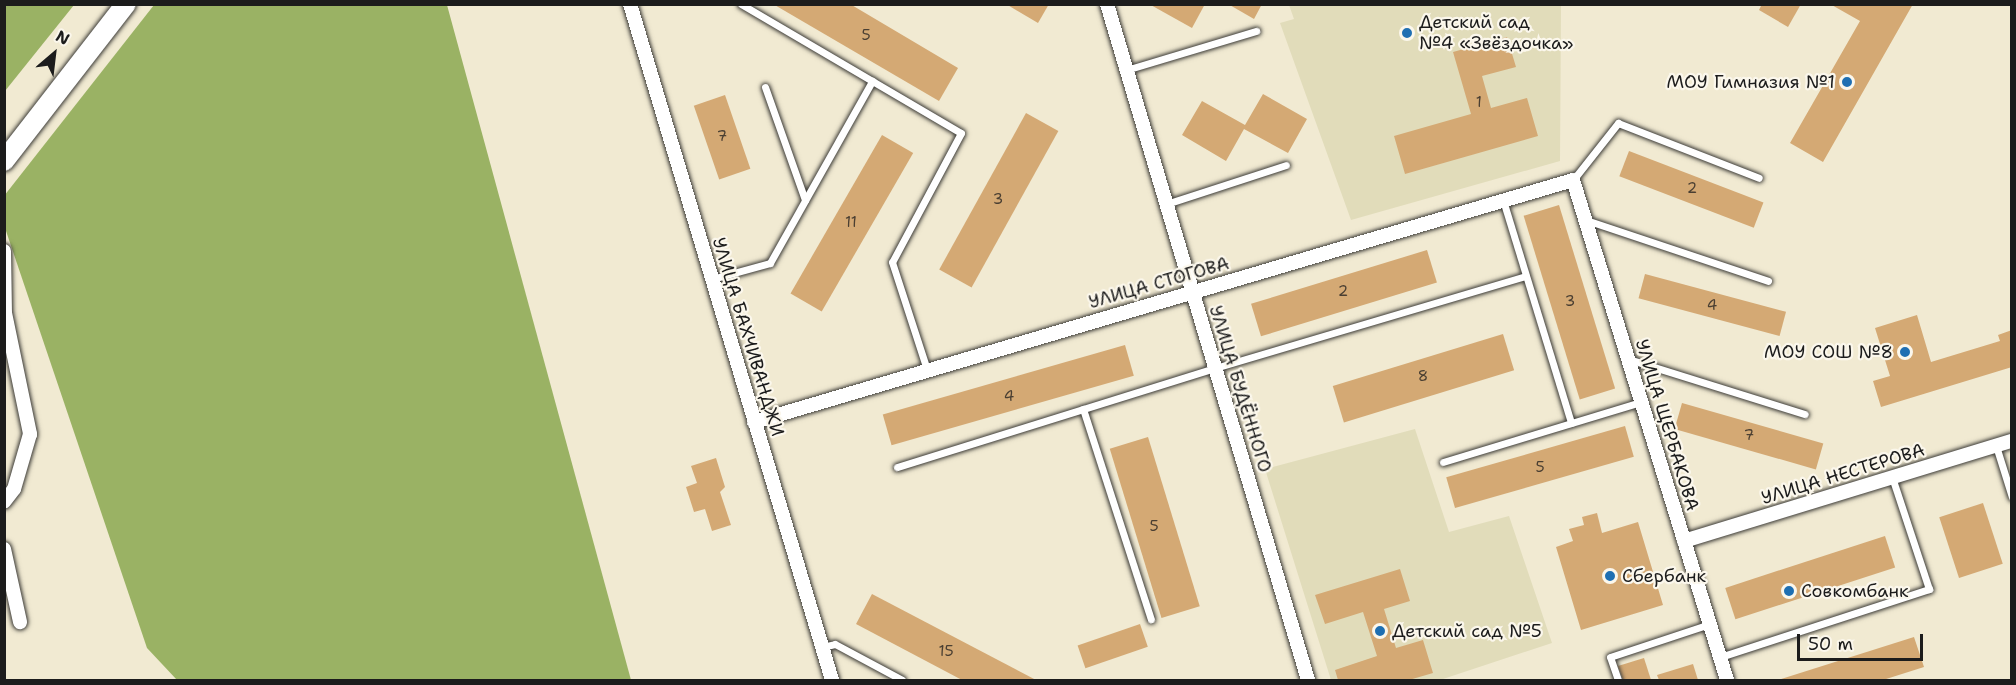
<!DOCTYPE html>
<meta charset="utf-8">
<style>
body{margin:0}
#map{position:relative;width:2016px;height:685px;overflow:hidden;background:#f1ead2;font-family:"Shantell Sans",sans-serif}
div>[style]{position:absolute}
.built>*{inset:0;background:#e1dcba}
.forest>*{inset:0;background:#9ab264}
.building>*{inset:0;background:#d4a974;transform-origin:0 0}
.roads{filter:drop-shadow(0 0 2px #3c3b37) drop-shadow(0 0 2px #3c3b37)}
.lane>*{height:7px;margin:-3.5px;padding:0 3.5px;transform-origin:3.5px;border-radius:3.5px;background:#fff}
.street>*{height:14px;margin:-7px;padding:0 7px;transform-origin:7px;border-radius:7px;background:#fff}
.secondary>*{height:20px;margin:-10px;padding:0 10px;transform-origin:10px;border-radius:10px;background:#fff}
.dots>*{width:16px;height:16px;translate:-50% -50%;box-sizing:border-box;border:3px solid #fbf7ec;border-radius:50%}
span{translate:-50% -50%;white-space:nowrap;text-align:center;line-height:1.15;-webkit-text-stroke:4.5px #fbf7ec;paint-order:stroke}
.number-label{font-size:15px;color:#4a3f32}
.number-label span{-webkit-text-stroke-width:0}
.poi-label{font-size:18px;color:#1c1c1c}
.left{translate:0 -50%;text-align:left}
.right{translate:-100% -50%;text-align:right}
.street-label{font-size:18px;color:#1c1c1c}
.frame{position:absolute;inset:0;border:6px solid #1c1c1c;pointer-events:none}
.north{position:absolute;left:24px;top:24px;width:60px;height:60px;-webkit-text-stroke:4px #fbf7ec;paint-order:stroke;rotate:28deg;font-size:16px;font-weight:700;line-height:24px;text-align:center;color:#1c1c1c}
.north::after{content:'';display:block;margin:auto;width:21px;height:27px;background:#1c1c1c;clip-path:polygon(50% 0,100% 100%,50% 72%,0 100%)}
.scale{position:absolute;left:1797px;top:634px;width:126px;height:27px;box-sizing:border-box;border:3px solid #1c1c1c;border-top:0;padding-left:8px;font-size:18px;line-height:21px;white-space:nowrap;color:#1c1c1c;-webkit-text-stroke:4px #fbf7ec;paint-order:stroke}
</style>
<div id="map">
<div class="built">
<i style="clip-path:polygon(1289px 5px,1561px 5px,1560px 161px,1351px 220px,1280px 23px,1294px 19px)"></i>
<i style="clip-path:polygon(1415px 429px,1449px 532px,1509px 516px,1552px 643px,1440px 680px,1331px 680px,1265px 469px)"></i>
</div>
<div class="forest">
<i style="clip-path:polygon(5px 4px,74px 5px,5px 91px,4px 5px)"></i>
<i style="clip-path:polygon(154px 5px,447px 5px,631px 680px,177px 680px,147px 648px,5px 228px,4px 196px)"></i>
</div>
<div class="building">
<i style="clip-path:polygon(773px 4px,850px 4px,958px 68px,939px 101px)"></i>
<i style="clip-path:polygon(1006px 4px,1049px 4px,1038px 23px)"></i>
<i style="clip-path:polygon(1149px 4px,1205px 4px,1192px 28px)"></i>
<i style="clip-path:polygon(1228px 4px,1262px 4px,1254px 19px)"></i>
<i style="clip-path:polygon(1762px 4px,1801px 4px,1788px 27px,1759px 10px)"></i>
<i style="clip-path:polygon(1830px 4px,1913px 4px,1823px 162px,1790px 143px,1860px 21px)"></i>
<i style="clip-path:polygon(1507px 37px,1516px 67px,1482px 76px,1491px 108px,1527px 98px,1538px 136px,1405px 174px,1394px 136px,1471px 114px,1453px 52px)"></i>
<i style="clip-path:polygon(1263px 94px,1307px 119px,1288px 153px,1244px 129px,1226px 161px,1182px 135px,1202px 101px,1245px 125px)"></i>
<i style="left:725px;top:95px;width:78px;height:33px;rotate:71deg"></i>
<i style="left:1026px;top:113px;width:37px;height:179px;rotate:29deg"></i>
<i style="left:882px;top:135px;width:36px;height:183px;rotate:30deg"></i>
<i style="left:1629px;top:151px;width:144px;height:27px;rotate:21deg"></i>
<i style="left:1559px;top:205px;width:192px;height:37px;rotate:73deg"></i>
<i style="left:1427px;top:250px;width:34px;height:184px;rotate:73deg"></i>
<i style="left:1645px;top:274px;width:146px;height:25px;rotate:15deg"></i>
<i style="clip-path:polygon(1917px 315px,1931px 362px,2000px 341px,1998px 335px,2012px 330px,2012px 367px,1881px 407px,1873px 381px,1890px 376px,1875px 328px)"></i>
<i style="left:1503px;top:334px;width:38px;height:178px;rotate:73deg"></i>
<i style="left:1125px;top:345px;width:32px;height:252px;rotate:74deg"></i>
<i style="left:1682px;top:403px;width:147px;height:27px;rotate:16deg"></i>
<i style="left:1625px;top:426px;width:32px;height:186px;rotate:74deg"></i>
<i style="left:1148px;top:437px;width:177px;height:40px;rotate:73deg"></i>
<i style="clip-path:polygon(716px 458px,725px 487px,720px 492px,731px 525px,712px 531px,705px 509px,694px 512px,686px 487px,697px 483px,691px 466px)"></i>
<i style="left:1983px;top:503px;width:64px;height:46px;rotate:72deg"></i>
<i style="clip-path:polygon(1597px 513px,1602px 533px,1638px 522px,1663px 605px,1581px 630px,1556px 547px,1573px 541px,1569px 529px,1584px 525px,1582px 517px)"></i>
<i style="left:1885px;top:536px;width:33px;height:168px;rotate:72deg"></i>
<i style="clip-path:polygon(1400px 569px,1410px 601px,1384px 609px,1396px 648px,1423px 640px,1433px 673px,1409px 680px,1338px 680px,1335px 670px,1377px 656px,1363px 612px,1325px 624px,1315px 595px)"></i>
<i style="clip-path:polygon(872px 594px,1036px 680px,962px 680px,856px 624px)"></i>
<i style="left:1140px;top:624px;width:24px;height:66px;rotate:71deg"></i>
<i style="clip-path:polygon(1914px 637px,1924px 667px,1883px 680px,1778px 680px)"></i>
<i style="clip-path:polygon(1644px 658px,1651px 680px,1623px 680px,1618px 666px)"></i>
<i style="clip-path:polygon(1693px 664px,1698px 680px,1659px 680px,1657px 675px)"></i>
</div>
<div class="roads">
<div class="lane">
<i style="left:741px;top:4px;width:255px;rotate:30.4deg"></i>
<i style="left:961px;top:133px;width:146px;rotate:118.1deg"></i>
<i style="left:892px;top:262px;width:114px;rotate:72deg"></i>
<i style="left:1126px;top:70px;width:136px;rotate:-16.7deg"></i>
<i style="left:765px;top:87px;width:120px;rotate:70.5deg"></i>
<i style="left:1573px;top:180px;width:73px;rotate:-51.7deg"></i>
<i style="left:1618px;top:123px;width:151px;rotate:21.3deg"></i>
<i style="left:1503px;top:200px;width:233px;rotate:73deg"></i>
<i style="left:1166px;top:204px;width:126px;rotate:-18deg"></i>
<i style="left:1586px;top:220px;width:192px;rotate:18.5deg"></i>
<i style="left:712px;top:279px;width:60px;rotate:-15.4deg"></i>
<i style="left:770px;top:263px;width:209px;rotate:-60.7deg"></i>
<i style="left:1628px;top:359px;width:185px;rotate:17.3deg"></i>
<i style="left:1083px;top:409px;width:221px;rotate:72.1deg"></i>
<i style="left:1996px;top:446px;width:53px;rotate:72.6deg"></i>
<i style="left:1443px;top:462px;width:207px;rotate:-16.9deg"></i>
<i style="left:897px;top:467px;width:333px;rotate:-17.3deg"></i>
<i style="left:1215px;top:368px;width:324px;rotate:-16.5deg"></i>
<i style="left:822px;top:647px;width:13px;rotate:-13deg"></i>
<i style="left:835px;top:644px;width:76px;rotate:28.2deg"></i>
<i style="left:1720px;top:657px;width:220px;rotate:-18deg"></i>
<i style="left:1929px;top:589px;width:118px;rotate:-108.3deg"></i>
<i style="left:1618px;top:680px;width:24px;rotate:-109deg"></i>
<i style="left:1610px;top:657px;width:105px;rotate:-18.3deg"></i>
</div>
<div class="street">
<i style="left:630px;top:4px;width:706px;rotate:73.36deg"></i>
<i style="left:1107px;top:4px;width:705px;rotate:73.44deg"></i>
<i style="left:4px;top:251px;width:62px;rotate:89.1deg"></i>
<i style="left:5px;top:313px;width:124px;rotate:78.3deg"></i>
<i style="left:30px;top:434px;width:57px;rotate:106.2deg"></i>
<i style="left:14px;top:489px;width:16px;rotate:128deg"></i>
<i style="left:754px;top:422px;width:854px;rotate:-16.46deg"></i>
<i style="left:1573px;top:180px;width:523px;rotate:72.88deg"></i>
<i style="left:1684px;top:541px;width:343px;rotate:-17deg"></i>
<i style="left:4px;top:549px;width:75px;rotate:77.6deg"></i>
</div>
<div class="secondary">
<i style="left:4px;top:161px;width:199px;rotate:-52.2deg"></i>
</div>
</div>
<div class="dots">
<i style="left:1407px;top:33px;background:#1f6fb2"></i>
<i style="left:1847px;top:82px;background:#1f6fb2"></i>
<i style="left:1905px;top:352px;background:#1f6fb2"></i>
<i style="left:1610px;top:576px;background:#1f6fb2"></i>
<i style="left:1789px;top:591px;background:#1f6fb2"></i>
<i style="left:1380px;top:631px;background:#1f6fb2"></i>
</div>
<div class="number-label">
<span style="left:866px;top:36px">5</span>
<span style="left:1479px;top:103px">1</span>
<span style="left:722px;top:137px">7</span>
<span style="left:1692px;top:189px">2</span>
<span style="left:998px;top:200px">3</span>
<span style="left:851px;top:223px">11</span>
<span style="left:1343px;top:292px">2</span>
<span style="left:1570px;top:302px">3</span>
<span style="left:1712px;top:306px">4</span>
<span style="left:1423px;top:377px">8</span>
<span style="left:1009px;top:397px">4</span>
<span style="left:1749px;top:436px">7</span>
<span style="left:1540px;top:468px">5</span>
<span style="left:1154px;top:527px">5</span>
<span style="left:946px;top:652px">15</span>
</div>
<div class="poi-label">
<span class="left" style="left:1419px;top:33px">Детский сад<br>№4 «Звёздочка»</span>
<span class="right" style="left:1835px;top:82px">МОУ Гимназия №1</span>
<span class="right" style="left:1893px;top:352px">МОУ СОШ №8</span>
<span class="left" style="left:1622px;top:576px">Сбербанк</span>
<span class="left" style="left:1801px;top:591px">Совкомбанк</span>
<span class="left" style="left:1392px;top:631px">Детский сад №5</span>
</div>
<div class="street-label">
<span style="left:1159px;top:283px;rotate:-16deg">УЛИЦА СТОГОВА</span>
<span style="left:748px;top:337px;rotate:73deg">УЛИЦА БАХЧИВАНДЖИ</span>
<span style="left:1240px;top:389px;rotate:73deg">УЛИЦА БУДЁННОГО</span>
<span style="left:1667px;top:425px;rotate:73deg">УЛИЦА ЩЕРБАКОВА</span>
<span style="left:1843px;top:474px;rotate:-17deg">УЛИЦА НЕСТЕРОВА</span>
</div>
<div class="frame"></div>
<div class="north">N</div>
<div class="scale">50 m</div>
</div>
